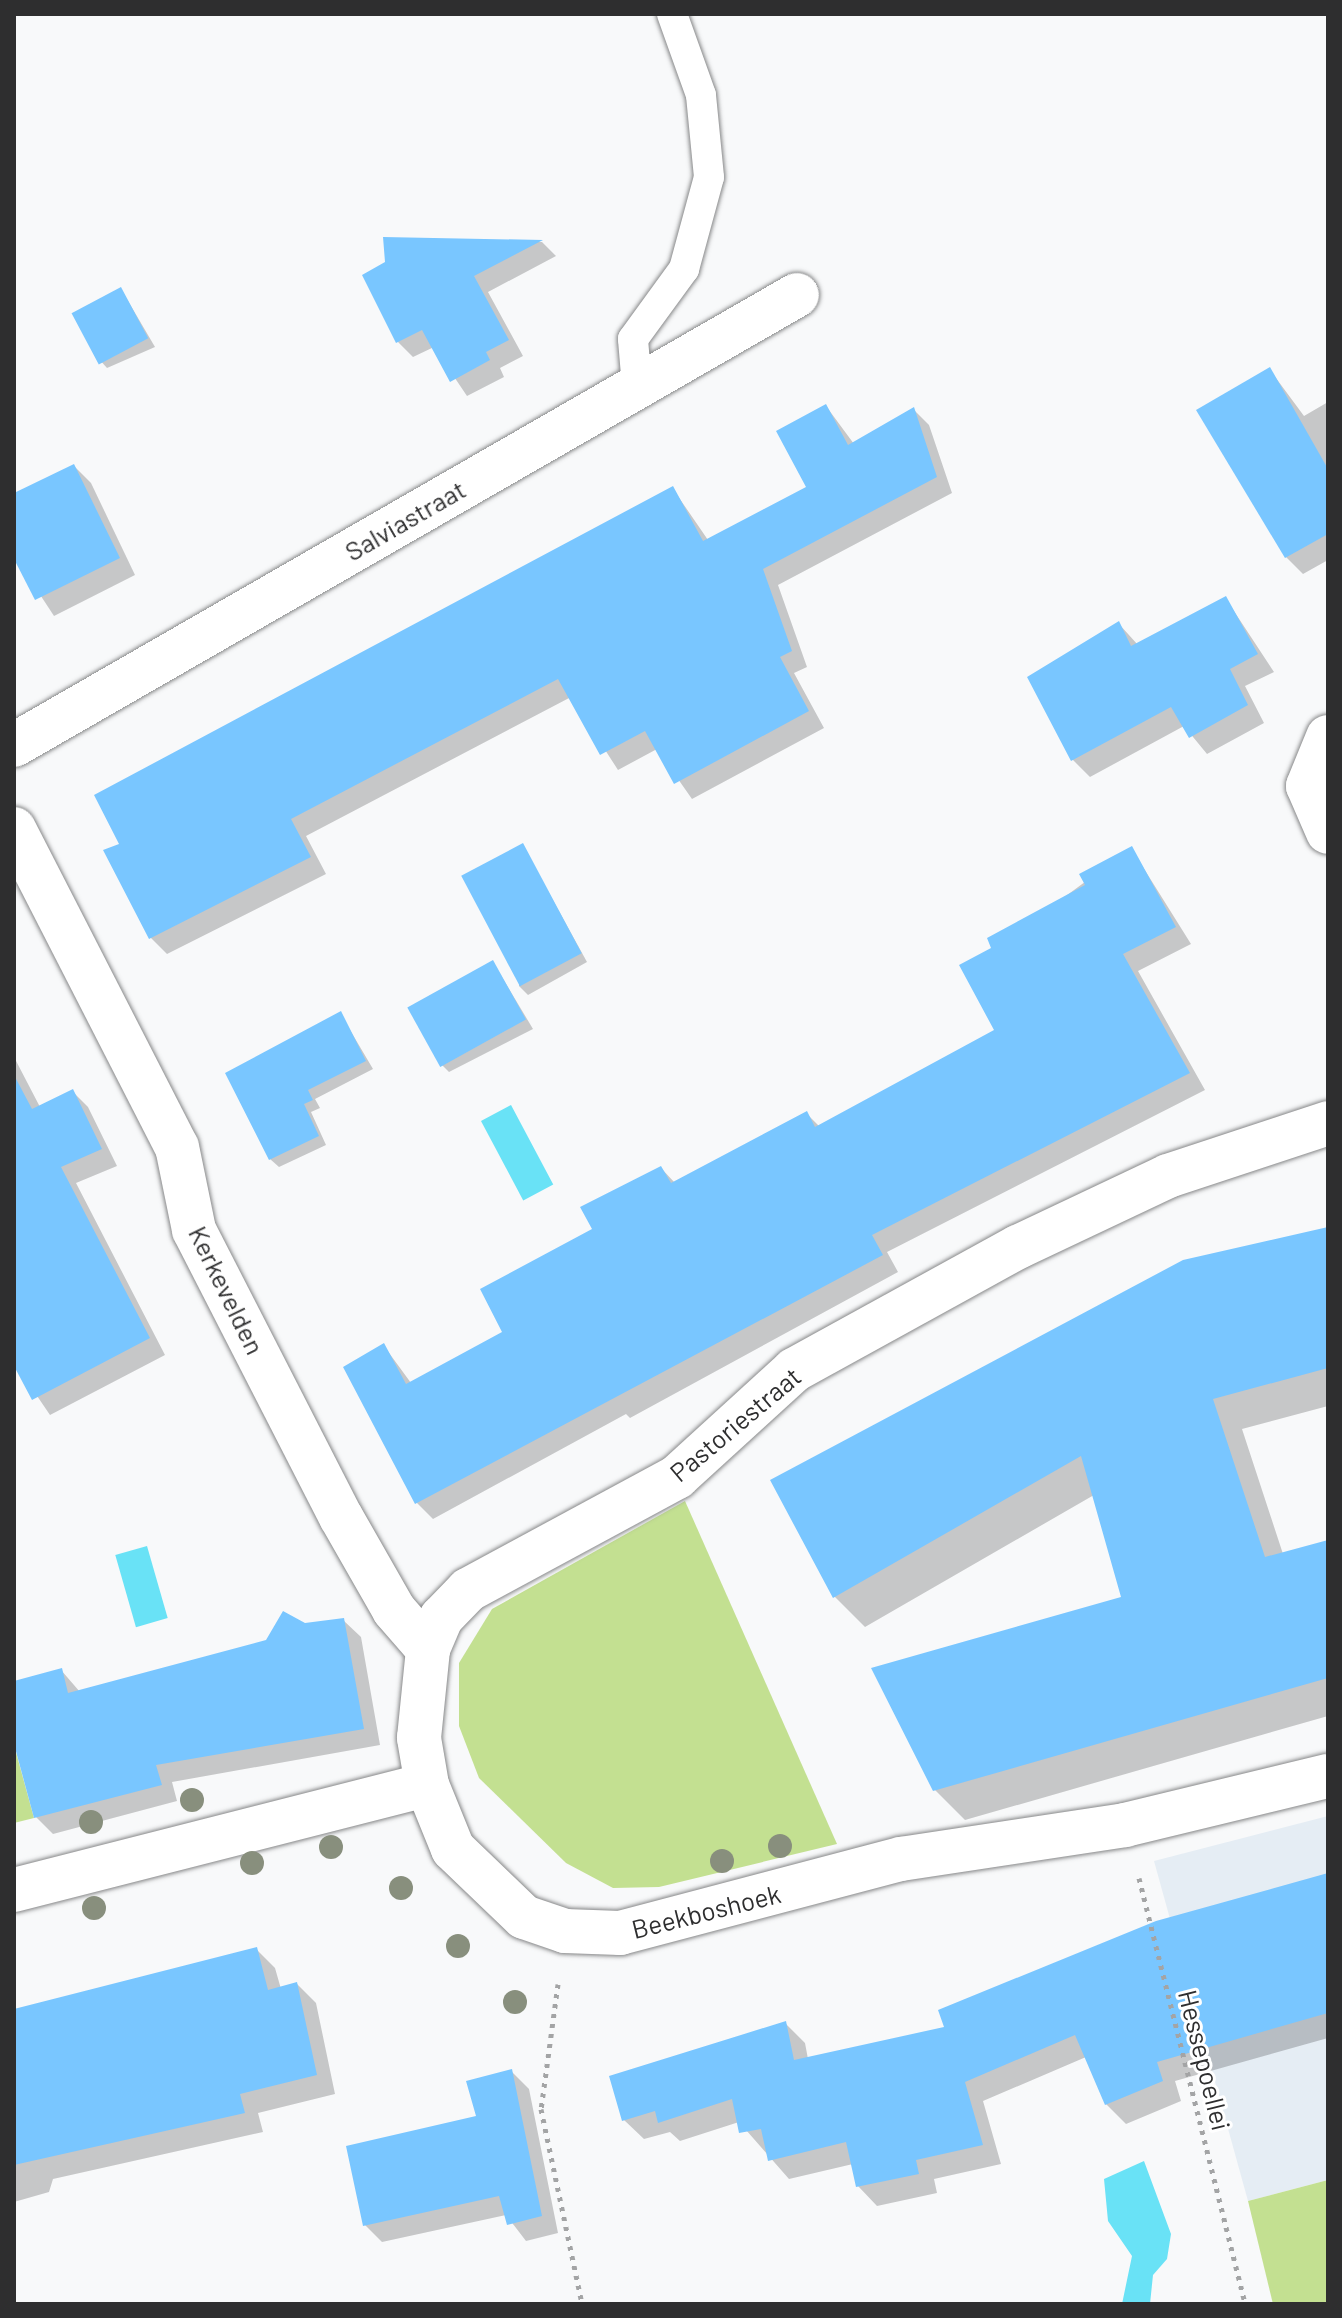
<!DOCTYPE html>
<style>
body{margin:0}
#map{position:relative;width:1342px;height:2318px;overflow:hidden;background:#f8f9fa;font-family:Barlow,sans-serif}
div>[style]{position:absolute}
.built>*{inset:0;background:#e5edf4}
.green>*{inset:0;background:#c3e091}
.water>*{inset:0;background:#69e2f6;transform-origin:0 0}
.shadow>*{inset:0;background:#0003}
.building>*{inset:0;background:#79c6ff;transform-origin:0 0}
.path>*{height:5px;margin-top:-2.5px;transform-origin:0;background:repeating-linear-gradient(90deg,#a3a4a5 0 4px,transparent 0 10px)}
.roads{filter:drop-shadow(0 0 2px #878889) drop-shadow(0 0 2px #878889)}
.lane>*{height:30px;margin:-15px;padding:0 15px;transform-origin:15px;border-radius:15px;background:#fff}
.street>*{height:44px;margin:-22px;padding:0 22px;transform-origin:22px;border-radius:22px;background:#fff}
.trees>*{width:24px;height:24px;margin:-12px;border-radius:50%;background:#888f7d}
span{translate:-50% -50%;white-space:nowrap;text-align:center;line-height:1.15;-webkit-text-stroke:6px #fff;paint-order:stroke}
.street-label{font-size:26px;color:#2e2e2f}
.frame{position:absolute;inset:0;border:16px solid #2e2e2f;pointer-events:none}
</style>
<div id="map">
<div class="built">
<i style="clip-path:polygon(1328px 1816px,1328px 2180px,1248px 2201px,1154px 1861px)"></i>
</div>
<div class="green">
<i style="clip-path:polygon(685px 1501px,837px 1844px,659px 1887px,613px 1888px,566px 1863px,479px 1778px,459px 1726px,459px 1663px,492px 1609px)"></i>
<i style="clip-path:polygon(14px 1745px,34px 1818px,14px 1823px)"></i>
<i style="clip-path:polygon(1328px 2180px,1328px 2304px,1273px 2304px,1248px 2201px)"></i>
</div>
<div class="water">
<i style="left:511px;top:1105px;width:90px;height:34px;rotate:62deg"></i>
<i style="left:147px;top:1546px;width:75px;height:33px;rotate:74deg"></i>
<i style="clip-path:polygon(1144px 2161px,1171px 2234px,1167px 2259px,1153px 2275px,1150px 2304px,1122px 2304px,1132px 2256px,1108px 2221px,1104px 2179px)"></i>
</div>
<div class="shadow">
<i style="clip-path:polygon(385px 239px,542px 242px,556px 256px,488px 292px,523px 356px,500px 368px,504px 377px,467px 396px,434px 347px,413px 357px,398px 342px)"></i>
<i style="clip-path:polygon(121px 289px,155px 347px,107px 368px,99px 359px)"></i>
<i style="clip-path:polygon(1270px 370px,1304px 416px,1328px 402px,1328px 560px,1303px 574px,1286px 557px)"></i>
<i style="clip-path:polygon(826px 406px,854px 444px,913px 409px,929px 425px,952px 493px,778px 585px,807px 667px,794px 673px,824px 728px,692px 799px,657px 749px,618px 770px,571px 697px,306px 836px,326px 874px,167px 954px,151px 938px,122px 845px,673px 489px,708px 540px,809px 488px)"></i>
<i style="clip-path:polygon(74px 466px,91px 483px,135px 575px,54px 616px,14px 555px,14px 495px)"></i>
<i style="clip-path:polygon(1226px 599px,1274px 672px,1245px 686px,1264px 723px,1207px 754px,1184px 726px,1090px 777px,1073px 760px,1030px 678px,1119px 624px,1138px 645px)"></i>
<i style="clip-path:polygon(523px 846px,587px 962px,528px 995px,519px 986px)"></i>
<i style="clip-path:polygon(1131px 848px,1191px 944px,1138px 971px,1205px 1090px,887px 1252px,898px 1272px,630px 1418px,626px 1414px,433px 1519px,417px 1503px,345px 1367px,384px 1346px,411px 1383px,505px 1333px,661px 1168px,675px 1183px,807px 1114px,820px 1127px,997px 1031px,994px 949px)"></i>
<i style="clip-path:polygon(493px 962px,533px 1029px,449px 1072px,441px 1064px)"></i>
<i style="clip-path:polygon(340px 1013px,373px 1069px,315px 1099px,320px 1108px,311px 1112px,326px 1145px,279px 1167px,270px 1159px)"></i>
<i style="clip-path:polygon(14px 1057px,40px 1107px,72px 1091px,88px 1107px,117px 1166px,76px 1183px,165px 1355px,50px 1415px,14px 1362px)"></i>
<i style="clip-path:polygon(1328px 1229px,1328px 1406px,1242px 1429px,1283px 1554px,1328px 1542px,1328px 1716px,965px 1820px,935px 1790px,1124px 1599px,1094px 1495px,865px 1627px,835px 1597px,772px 1481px)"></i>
<i style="clip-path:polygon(343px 1620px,361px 1637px,380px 1745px,172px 1782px,177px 1801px,53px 1834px,36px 1817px,14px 1736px,14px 1683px,61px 1670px,80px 1692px)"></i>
<i style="clip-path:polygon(1328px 1875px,1328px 2038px,1175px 2081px,1181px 2101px,1126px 2124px,1106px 2104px,1086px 2057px,983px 2101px,1001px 2164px,934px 2179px,937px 2193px,877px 2206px,858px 2186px,853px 2164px,789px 2179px,739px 2122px,680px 2141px,670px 2132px,644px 2139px,624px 2120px,786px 2024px,805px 2043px,808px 2059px,947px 2029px)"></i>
<i style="clip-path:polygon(256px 1949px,275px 1968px,281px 1989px,297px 1984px,316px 2003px,335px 2094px,258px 2113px,263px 2132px,53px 2179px,49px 2192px,14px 2202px,14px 2013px)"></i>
<i style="clip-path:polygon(512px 2072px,529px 2089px,558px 2233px,526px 2241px,506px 2215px,382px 2242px,365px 2225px,478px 2118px)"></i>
</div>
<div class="building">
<i style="clip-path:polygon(383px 237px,543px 240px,474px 276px,509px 340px,486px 352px,490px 360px,450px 382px,422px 330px,396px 343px,362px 275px,385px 262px)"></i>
<i style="left:121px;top:287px;width:58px;height:56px;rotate:62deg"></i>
<i style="clip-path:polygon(1270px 367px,1328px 469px,1328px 534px,1285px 558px,1196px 410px)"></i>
<i style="clip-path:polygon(826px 404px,848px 445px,914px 407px,937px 477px,763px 569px,792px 651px,780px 657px,809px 711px,674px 784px,645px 731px,600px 755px,558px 679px,291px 819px,311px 857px,149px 939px,103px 850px,119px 844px,94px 795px,673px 486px,703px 541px,806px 487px,776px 431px)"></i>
<i style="clip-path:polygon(74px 464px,120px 558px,35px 600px,14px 559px,14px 493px)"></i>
<i style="clip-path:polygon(1226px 596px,1258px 654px,1230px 669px,1248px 705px,1189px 738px,1171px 707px,1071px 761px,1027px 677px,1119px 621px,1131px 646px)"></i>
<i style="left:523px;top:843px;width:125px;height:70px;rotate:62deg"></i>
<i style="clip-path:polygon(1132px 846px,1176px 927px,1123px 954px,1190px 1073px,872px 1235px,883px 1255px,415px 1504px,343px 1367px,384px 1343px,406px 1384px,502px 1332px,480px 1289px,592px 1229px,580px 1207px,661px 1166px,671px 1183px,807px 1111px,815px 1127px,994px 1030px,959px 965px,991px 948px,987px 938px,1085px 885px,1079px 874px)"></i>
<i style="left:493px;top:960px;width:68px;height:98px;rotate:61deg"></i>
<i style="clip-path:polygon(341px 1011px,366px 1061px,308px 1090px,313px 1100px,304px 1104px,319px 1136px,269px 1160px,225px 1073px)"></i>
<i style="clip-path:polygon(14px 1075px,32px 1109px,73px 1089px,102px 1149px,61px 1167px,150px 1338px,32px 1400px,14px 1366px)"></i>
<i style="clip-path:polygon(1328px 1227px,1328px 1368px,1213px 1399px,1265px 1557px,1328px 1540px,1328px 1678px,933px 1791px,871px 1668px,1121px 1597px,1081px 1456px,833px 1598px,770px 1480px,1183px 1260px)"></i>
<i style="clip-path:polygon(283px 1611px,305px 1623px,344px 1618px,364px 1729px,156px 1765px,162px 1785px,34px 1818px,14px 1744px,14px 1681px,62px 1668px,68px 1693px,266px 1640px)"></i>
<i style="clip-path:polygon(1328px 1873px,1328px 2013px,1157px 2062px,1163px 2081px,1105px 2105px,1075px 2035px,965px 2082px,983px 2145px,916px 2160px,919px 2174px,856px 2187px,846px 2142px,768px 2161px,761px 2129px,739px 2133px,732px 2099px,658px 2123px,655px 2111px,622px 2121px,609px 2076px,786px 2021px,794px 2060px,944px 2027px,938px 2010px,1156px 1921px)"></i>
<i style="clip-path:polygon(257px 1947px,268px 1990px,297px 1982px,317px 2075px,240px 2094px,245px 2113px,14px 2165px,14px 2009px)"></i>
<i style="clip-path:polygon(512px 2069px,542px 2216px,507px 2225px,499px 2196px,363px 2226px,346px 2146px,476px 2116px,466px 2081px)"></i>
</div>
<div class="path">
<i style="left:1139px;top:1878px;width:439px;rotate:76deg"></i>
<i style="left:558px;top:1984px;width:126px;rotate:97.7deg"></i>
<i style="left:541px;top:2109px;width:199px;rotate:78.1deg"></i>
</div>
<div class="roads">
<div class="lane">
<i style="left:637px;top:387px;width:48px;rotate:-94.8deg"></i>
<i style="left:633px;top:339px;width:87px;rotate:-53.9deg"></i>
<i style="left:684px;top:269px;width:95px;rotate:-74.8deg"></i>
<i style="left:709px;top:177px;width:82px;rotate:-95.6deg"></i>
<i style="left:701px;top:95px;width:86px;rotate:-109.7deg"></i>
</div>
<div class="street">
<i style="left:1328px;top:737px;width:53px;rotate:112.2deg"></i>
<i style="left:1308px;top:786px;width:50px;rotate:66.5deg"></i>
<i style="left:14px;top:745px;width:903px;rotate:-29.89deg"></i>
<i style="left:14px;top:829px;width:357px;rotate:62.9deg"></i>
<i style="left:177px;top:1147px;width:85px;rotate:78.4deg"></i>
<i style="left:194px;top:1230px;width:322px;rotate:62.9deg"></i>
<i style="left:341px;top:1517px;width:107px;rotate:60.3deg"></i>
<i style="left:394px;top:1610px;width:52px;rotate:48.9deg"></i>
<i style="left:427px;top:1785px;width:48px;rotate:-99.7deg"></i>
<i style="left:419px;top:1738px;width:89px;rotate:-84.2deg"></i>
<i style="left:428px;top:1649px;width:34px;rotate:-67deg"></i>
<i style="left:441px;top:1618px;width:39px;rotate:-46deg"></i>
<i style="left:468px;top:1590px;width:238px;rotate:-28.4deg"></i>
<i style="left:677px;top:1477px;width:159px;rotate:-42.4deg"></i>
<i style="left:794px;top:1370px;width:256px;rotate:-28.8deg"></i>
<i style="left:1018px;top:1247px;width:166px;rotate:-25.3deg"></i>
<i style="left:1168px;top:1176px;width:169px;rotate:-18.3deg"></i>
<i style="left:14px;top:1890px;width:426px;rotate:-14.3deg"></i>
<i style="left:427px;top:1785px;width:69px;rotate:67.9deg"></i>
<i style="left:453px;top:1849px;width:98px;rotate:43.8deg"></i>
<i style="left:524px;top:1917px;width:43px;rotate:18.9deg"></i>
<i style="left:565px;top:1931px;width:55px;rotate:2.1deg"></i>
<i style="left:620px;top:1933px;width:291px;rotate:-14.8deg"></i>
<i style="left:901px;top:1859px;width:227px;rotate:-8.6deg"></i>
<i style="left:1125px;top:1825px;width:209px;rotate:-13.6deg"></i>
</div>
</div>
<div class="trees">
<i style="left:192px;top:1800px"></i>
<i style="left:91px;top:1822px"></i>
<i style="left:780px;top:1846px"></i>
<i style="left:331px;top:1847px"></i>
<i style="left:722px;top:1861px"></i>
<i style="left:252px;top:1863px"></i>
<i style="left:401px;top:1888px"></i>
<i style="left:94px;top:1908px"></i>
<i style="left:458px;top:1946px"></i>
<i style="left:515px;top:2002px"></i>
</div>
<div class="street-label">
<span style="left:405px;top:520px;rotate:-30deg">Salviastraat</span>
<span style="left:227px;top:1290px;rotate:64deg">Kerkevelden</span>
<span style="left:735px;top:1424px;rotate:-40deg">Pastoriestraat</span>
<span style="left:706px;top:1911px;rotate:-14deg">Beekboshoek</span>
<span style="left:1205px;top:2060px;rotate:76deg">Hessepoellei</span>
</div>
<div class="frame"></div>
</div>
